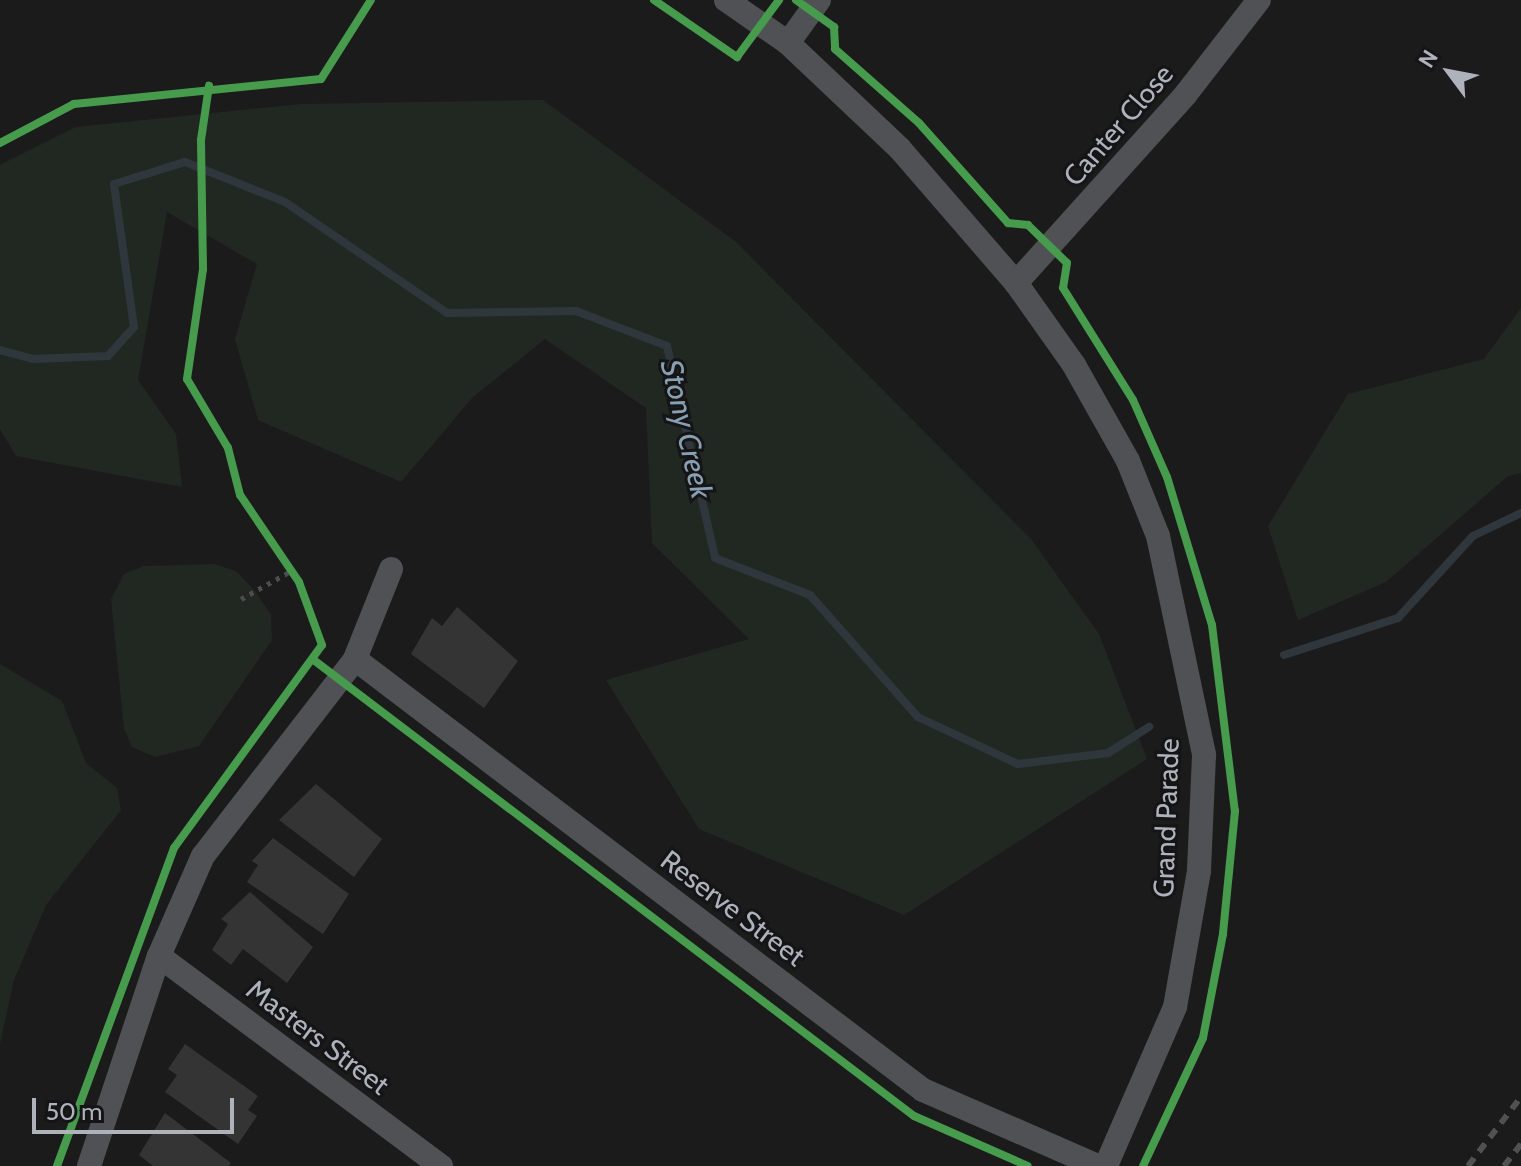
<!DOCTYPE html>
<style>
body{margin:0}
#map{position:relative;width:1521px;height:1166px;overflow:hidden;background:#1b1b1b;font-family:Cabin,sans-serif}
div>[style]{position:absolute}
.green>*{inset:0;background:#212822}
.stream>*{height:8px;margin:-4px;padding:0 4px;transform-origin:4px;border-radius:4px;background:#2f373d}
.building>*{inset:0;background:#343435}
.path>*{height:5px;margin-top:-2.5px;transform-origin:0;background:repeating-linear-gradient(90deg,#4b4d4f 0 4px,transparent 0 10px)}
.minor>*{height:24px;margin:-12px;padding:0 12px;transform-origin:12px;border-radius:12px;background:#505154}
.rail>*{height:6px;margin-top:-3px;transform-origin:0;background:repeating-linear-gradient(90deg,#505152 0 10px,transparent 0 18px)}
.cycleway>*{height:8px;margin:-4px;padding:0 4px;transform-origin:4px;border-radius:4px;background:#469c4c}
span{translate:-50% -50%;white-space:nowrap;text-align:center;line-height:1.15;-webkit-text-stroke:6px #151517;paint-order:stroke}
.street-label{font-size:28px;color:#aeb2bb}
.water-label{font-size:30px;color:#88a0b2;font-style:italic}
.north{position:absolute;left:1409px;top:32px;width:80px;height:80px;-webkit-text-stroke:6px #151517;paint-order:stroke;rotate:302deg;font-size:22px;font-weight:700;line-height:32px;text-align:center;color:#aeb2bb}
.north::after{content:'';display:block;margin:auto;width:28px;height:36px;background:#aeb2bb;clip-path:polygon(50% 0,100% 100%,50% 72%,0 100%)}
.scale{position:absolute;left:32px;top:1098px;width:202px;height:36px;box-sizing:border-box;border:4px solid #aeb2bb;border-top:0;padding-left:10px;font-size:24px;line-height:28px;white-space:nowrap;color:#aeb2bb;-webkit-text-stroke:6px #151517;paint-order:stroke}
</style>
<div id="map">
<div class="green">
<i style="clip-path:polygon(543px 100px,736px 242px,1031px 539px,1099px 634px,1147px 759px,904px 915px,699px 829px,606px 680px,749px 639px,652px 543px,646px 408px,545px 339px,472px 398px,401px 482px,258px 420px,235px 339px,257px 264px,167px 212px,138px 380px,176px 434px,182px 487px,16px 456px,0 429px,0 165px,76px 127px,301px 104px)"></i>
<i style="clip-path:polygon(1521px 308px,1521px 473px,1508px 476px,1386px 582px,1298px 620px,1268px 526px,1348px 394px,1484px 359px)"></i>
<i style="clip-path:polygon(214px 564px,236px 571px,256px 592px,271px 615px,272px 640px,199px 746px,155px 757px,132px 747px,124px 729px,111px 599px,124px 574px,144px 566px)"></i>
<i style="clip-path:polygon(0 664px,62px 701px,86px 763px,117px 788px,121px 810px,46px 905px,14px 980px,0 1044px)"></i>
</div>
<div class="stream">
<i style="left:0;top:350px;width:35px;rotate:15deg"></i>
<i style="left:34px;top:359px;width:74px;rotate:-2.3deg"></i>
<i style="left:108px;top:356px;width:39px;rotate:-48deg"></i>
<i style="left:134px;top:327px;width:144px;rotate:-98deg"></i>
<i style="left:114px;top:184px;width:74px;rotate:-17.2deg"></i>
<i style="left:185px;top:162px;width:108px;rotate:21.8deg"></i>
<i style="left:285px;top:202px;width:196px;rotate:34.4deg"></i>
<i style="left:447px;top:313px;width:129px;rotate:-0.9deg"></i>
<i style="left:576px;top:311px;width:97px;rotate:21deg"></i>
<i style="left:667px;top:346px;width:217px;rotate:77.2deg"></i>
<i style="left:715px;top:558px;width:102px;rotate:21.3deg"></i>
<i style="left:810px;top:595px;width:163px;rotate:48.5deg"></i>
<i style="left:918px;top:717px;width:110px;rotate:25.2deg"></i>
<i style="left:1018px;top:764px;width:91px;rotate:-7deg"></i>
<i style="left:1108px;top:753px;width:49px;rotate:-32.4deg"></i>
<i style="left:1284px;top:655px;width:120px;rotate:-18deg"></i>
<i style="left:1398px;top:618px;width:111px;rotate:-47.6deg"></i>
<i style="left:1473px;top:536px;width:53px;rotate:-25.6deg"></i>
</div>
<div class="building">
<i style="clip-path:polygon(457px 607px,518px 661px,484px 708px,411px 654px,432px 618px,442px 626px)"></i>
<i style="clip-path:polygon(316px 784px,382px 839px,354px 877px,279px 820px)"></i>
<i style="clip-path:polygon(273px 838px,349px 894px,323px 934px,247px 882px,258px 865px,252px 861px)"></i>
<i style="clip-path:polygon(250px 892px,313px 947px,287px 983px,243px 949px,231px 965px,212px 950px,228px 924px,221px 919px)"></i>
<i style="clip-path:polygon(185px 1044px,258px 1096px,248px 1110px,257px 1116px,238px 1144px,165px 1092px,177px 1075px,168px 1069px)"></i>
<i style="clip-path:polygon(165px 1113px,231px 1163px,229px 1166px,153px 1166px,139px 1155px)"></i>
</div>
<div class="path">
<i style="left:241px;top:599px;width:57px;rotate:-29.2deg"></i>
</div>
<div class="minor">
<i style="left:726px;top:0;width:75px;rotate:34.7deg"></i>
<i style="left:788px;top:43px;width:154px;rotate:43.4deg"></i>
<i style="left:900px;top:149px;width:177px;rotate:49.1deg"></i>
<i style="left:1016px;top:283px;width:100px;rotate:54.7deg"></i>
<i style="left:1074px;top:365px;width:110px;rotate:60.6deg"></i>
<i style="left:1128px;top:461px;width:81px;rotate:68.2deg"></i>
<i style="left:1158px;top:536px;width:224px;rotate:78.1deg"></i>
<i style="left:1204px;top:755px;width:116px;rotate:92.5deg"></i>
<i style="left:1199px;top:871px;width:138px;rotate:100deg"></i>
<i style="left:1175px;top:1007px;width:173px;rotate:113.5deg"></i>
<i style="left:788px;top:43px;width:53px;rotate:-54.2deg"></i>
<i style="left:1016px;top:283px;width:254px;rotate:-48deg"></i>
<i style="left:1186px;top:94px;width:119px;rotate:-52.2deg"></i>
<i style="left:355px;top:659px;width:713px;rotate:37.19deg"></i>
<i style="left:923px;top:1090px;width:191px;rotate:23.5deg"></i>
<i style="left:159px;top:956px;width:352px;rotate:36.7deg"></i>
<i style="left:89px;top:1166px;width:221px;rotate:-71.6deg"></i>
<i style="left:159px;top:956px;width:109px;rotate:-66.3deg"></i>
<i style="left:203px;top:856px;width:249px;rotate:-52.3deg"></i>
<i style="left:355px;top:659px;width:97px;rotate:-68.2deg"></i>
</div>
<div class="rail">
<i style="left:1468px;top:1166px;width:87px;rotate:-52.5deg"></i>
<i style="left:1504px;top:1166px;width:28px;rotate:-52deg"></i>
</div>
<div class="cycleway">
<i style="left:654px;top:0;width:101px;rotate:34.5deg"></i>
<i style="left:737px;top:57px;width:71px;rotate:-53.6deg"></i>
<i style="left:796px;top:0;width:47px;rotate:35.4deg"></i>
<i style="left:834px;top:27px;width:22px;rotate:87deg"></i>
<i style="left:835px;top:49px;width:112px;rotate:41.4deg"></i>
<i style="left:919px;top:123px;width:134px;rotate:48.3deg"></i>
<i style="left:1008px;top:223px;width:20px;rotate:6deg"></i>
<i style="left:1028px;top:225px;width:54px;rotate:44.3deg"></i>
<i style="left:1067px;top:263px;width:25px;rotate:99deg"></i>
<i style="left:1063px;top:288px;width:132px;rotate:58deg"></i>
<i style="left:1133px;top:400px;width:84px;rotate:66.2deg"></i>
<i style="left:1167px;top:477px;width:155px;rotate:73.1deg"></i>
<i style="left:1212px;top:625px;width:187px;rotate:83deg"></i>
<i style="left:1235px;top:811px;width:124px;rotate:95.6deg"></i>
<i style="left:1223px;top:934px;width:106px;rotate:100.9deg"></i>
<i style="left:1203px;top:1038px;width:141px;rotate:115.1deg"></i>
<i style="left:0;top:143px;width:84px;rotate:-27.8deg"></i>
<i style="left:74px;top:104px;width:248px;rotate:-5.8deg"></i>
<i style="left:321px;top:79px;width:93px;rotate:-57.7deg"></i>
<i style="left:315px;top:661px;width:752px;rotate:37.22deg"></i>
<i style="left:914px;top:1116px;width:124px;rotate:23.7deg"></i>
<i style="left:57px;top:1166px;width:339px;rotate:-69.8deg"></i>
<i style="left:174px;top:848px;width:251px;rotate:-53.9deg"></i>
<i style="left:322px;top:645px;width:67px;rotate:-110.1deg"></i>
<i style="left:299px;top:582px;width:105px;rotate:-124.1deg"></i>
<i style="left:240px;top:495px;width:49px;rotate:-104.3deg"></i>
<i style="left:228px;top:448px;width:80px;rotate:-120.7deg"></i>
<i style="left:187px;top:379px;width:111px;rotate:-81.7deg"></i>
<i style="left:203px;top:269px;width:129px;rotate:-90.9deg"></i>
<i style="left:201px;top:140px;width:55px;rotate:-81.6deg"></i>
</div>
<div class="street-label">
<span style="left:1118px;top:125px;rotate:-49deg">Canter Close</span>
<span style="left:1166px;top:818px;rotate:-88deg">Grand Parade</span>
<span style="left:733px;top:908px;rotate:37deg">Reserve Street</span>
<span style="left:318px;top:1037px;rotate:37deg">Masters Street</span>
</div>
<div class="water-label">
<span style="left:686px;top:429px;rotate:77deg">Stony Creek</span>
</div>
<div class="north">N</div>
<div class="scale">50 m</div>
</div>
